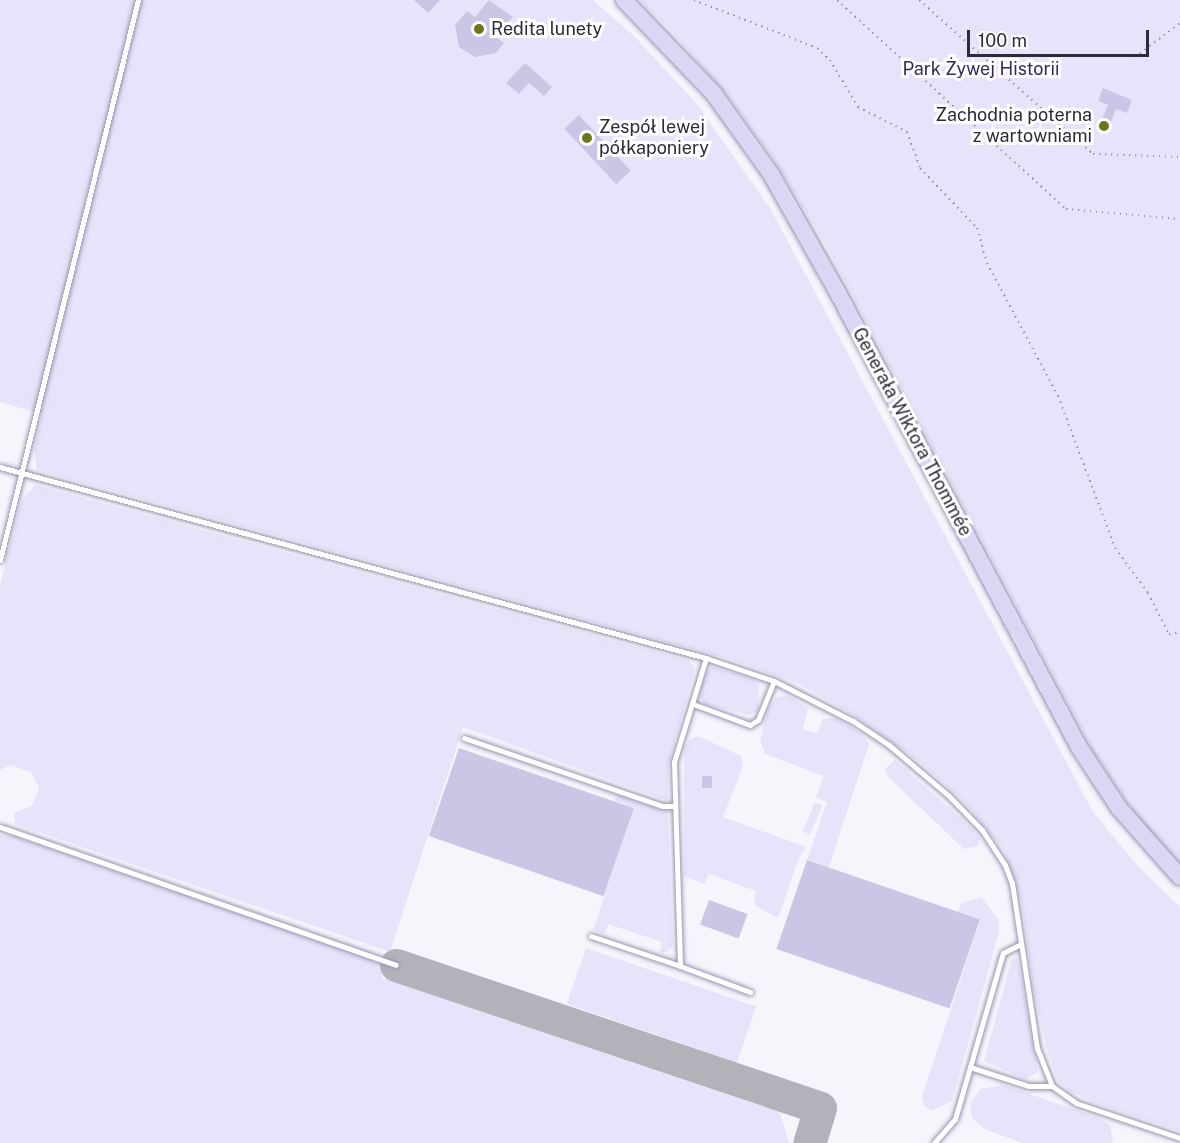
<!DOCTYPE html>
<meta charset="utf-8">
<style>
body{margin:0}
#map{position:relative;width:1180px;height:1143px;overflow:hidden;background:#f6f5fc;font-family:"Public Sans",sans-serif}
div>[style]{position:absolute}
.green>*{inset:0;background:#e7e3fa;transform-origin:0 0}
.taxiway>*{height:33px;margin:-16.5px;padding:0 16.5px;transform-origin:16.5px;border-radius:16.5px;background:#b3b2ba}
.building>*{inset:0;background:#ccc6e6;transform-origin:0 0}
.path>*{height:2px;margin-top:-1px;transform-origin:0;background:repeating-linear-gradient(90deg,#9997a0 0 1.5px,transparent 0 6px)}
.roads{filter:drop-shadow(0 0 2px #9994b2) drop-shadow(0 0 2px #9994b2)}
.lane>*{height:5px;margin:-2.5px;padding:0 2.5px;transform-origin:2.5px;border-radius:2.5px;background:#fff}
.primary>*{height:16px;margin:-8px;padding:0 8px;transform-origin:8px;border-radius:8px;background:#dcd6f4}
.dots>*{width:16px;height:16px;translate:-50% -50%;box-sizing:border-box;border:3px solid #fff;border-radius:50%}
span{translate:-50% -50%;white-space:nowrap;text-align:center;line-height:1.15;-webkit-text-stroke:6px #fff;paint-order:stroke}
.poi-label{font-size:18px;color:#2e2b38}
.left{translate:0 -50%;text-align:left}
.right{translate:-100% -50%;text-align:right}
.park-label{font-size:18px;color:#37285c}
.street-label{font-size:18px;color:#2e2b38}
.scale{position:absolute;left:967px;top:30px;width:182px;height:27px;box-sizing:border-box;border:3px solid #2e2b38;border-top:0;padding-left:8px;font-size:18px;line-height:21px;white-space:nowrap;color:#2e2b38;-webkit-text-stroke:4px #fff;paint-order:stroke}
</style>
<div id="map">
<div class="green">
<i style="clip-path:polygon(0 0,593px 0,634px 36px,696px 103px,770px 208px,1093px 812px,1137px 865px,1180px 907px,1180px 1131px,1093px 1102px,1068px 1090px,1058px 1080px,1047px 1050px,1033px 986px,1022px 904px,1004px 850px,962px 800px,920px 762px,850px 713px,799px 684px,733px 660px,37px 470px,34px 448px,42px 414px,0 402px)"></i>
<i style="clip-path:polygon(639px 0,1180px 0,1180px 863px,1144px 826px,1094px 753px,826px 245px,773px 158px,733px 102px,669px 28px)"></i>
<i style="clip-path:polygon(35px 485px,689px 661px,695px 669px,669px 763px,668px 801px,463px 727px,390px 952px,15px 824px,14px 813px,32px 806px,39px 788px,31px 772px,10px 765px,0 770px,0 585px,21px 501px)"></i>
<i style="clip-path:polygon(713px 667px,752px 679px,759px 685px,759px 711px,749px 715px,704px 704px,699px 696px,706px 672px)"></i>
<i style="clip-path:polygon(788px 695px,808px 708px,803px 729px,817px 734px,823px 719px,837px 718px,862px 734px,869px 744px,829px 867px,807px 860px,827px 802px,816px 797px,824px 776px,765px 754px,760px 740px,768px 710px,776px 698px)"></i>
<i style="clip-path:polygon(698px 736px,741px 756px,743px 766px,723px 817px,806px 847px,799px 858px,778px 918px,754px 905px,756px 891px,709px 874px,704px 884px,684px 876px,684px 751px,689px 740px)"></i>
<i style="clip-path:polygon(895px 760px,974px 830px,980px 839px,978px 846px,964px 849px,887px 776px,885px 769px)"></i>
<i style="clip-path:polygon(617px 794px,668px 812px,673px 945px,669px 951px,660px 953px,662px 942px,608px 924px,605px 934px,593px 930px,634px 808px,614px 801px)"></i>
<i style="left:815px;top:802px;width:8px;height:32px;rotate:23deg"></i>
<i style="clip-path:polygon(0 835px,13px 836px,387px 964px,382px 978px,773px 1110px,778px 1107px,789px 1143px,0 1143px)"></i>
<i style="clip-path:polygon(981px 897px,999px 920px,999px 932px,952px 1101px,932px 1111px,924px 1105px,922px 1096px,980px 921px,957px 913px,962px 903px)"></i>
<i style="left:586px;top:948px;width:180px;height:59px;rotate:19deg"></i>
<i style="clip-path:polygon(1012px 958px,1018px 959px,1038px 1072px,1025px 1079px,984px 1061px)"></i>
<i style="clip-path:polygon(1004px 1085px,1102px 1119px,1110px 1125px,1113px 1143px,1023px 1143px,984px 1129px,972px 1118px,970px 1104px,980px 1089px)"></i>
</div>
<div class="taxiway">
<i style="left:396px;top:965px;width:447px;rotate:18.6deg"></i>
<i style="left:820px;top:1108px;width:37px;rotate:107deg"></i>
</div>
<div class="building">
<i style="clip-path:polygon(414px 0,440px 0,428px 13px)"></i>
<i style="clip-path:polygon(489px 0,513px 17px,496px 37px,504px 43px,496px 53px,475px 57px,459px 47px,455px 25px,467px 11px,475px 17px)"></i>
<i style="clip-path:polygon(525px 63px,552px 87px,544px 96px,529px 83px,519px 94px,506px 83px)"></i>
<i style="clip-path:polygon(1103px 88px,1132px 100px,1127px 113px,1116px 109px,1109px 127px,1100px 124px,1108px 105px,1098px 101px)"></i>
<i style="left:579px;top:115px;width:76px;height:20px;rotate:47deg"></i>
<i style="left:459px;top:748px;width:185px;height:93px;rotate:19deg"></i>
<i style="left:702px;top:776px;width:10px;height:12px"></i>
<i style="left:807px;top:860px;width:183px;height:94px;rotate:19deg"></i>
<i style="left:709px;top:900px;width:41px;height:26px;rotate:20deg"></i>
</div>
<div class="path">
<i style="left:694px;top:0;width:132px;rotate:21.3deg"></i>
<i style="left:817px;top:48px;width:18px;rotate:43deg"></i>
<i style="left:830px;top:60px;width:55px;rotate:59.2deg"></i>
<i style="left:858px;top:107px;width:55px;rotate:27deg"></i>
<i style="left:907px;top:132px;width:38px;rotate:70deg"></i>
<i style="left:920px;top:168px;width:83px;rotate:46.5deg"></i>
<i style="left:977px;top:228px;width:36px;rotate:74deg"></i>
<i style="left:987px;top:263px;width:151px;rotate:61.9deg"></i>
<i style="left:1058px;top:396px;width:162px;rotate:69.4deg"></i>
<i style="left:1115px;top:548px;width:56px;rotate:53.7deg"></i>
<i style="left:1148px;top:593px;width:46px;rotate:62.9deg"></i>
<i style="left:1169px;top:634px;width:11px;rotate:-10deg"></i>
<i style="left:837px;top:0;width:310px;rotate:42.4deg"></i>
<i style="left:1066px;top:209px;width:114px;rotate:5deg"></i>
<i style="left:919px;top:0;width:232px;rotate:41.5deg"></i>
<i style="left:1093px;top:154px;width:87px;rotate:2deg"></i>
<i style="left:1135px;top:57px;width:56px;rotate:-37.1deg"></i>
</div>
<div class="roads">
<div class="lane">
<i style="left:0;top:467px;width:731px;rotate:15.14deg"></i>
<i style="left:706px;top:658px;width:72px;rotate:18.7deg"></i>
<i style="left:774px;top:681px;width:89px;rotate:26.9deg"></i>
<i style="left:853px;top:721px;width:43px;rotate:33.7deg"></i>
<i style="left:889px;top:745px;width:77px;rotate:40.3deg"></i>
<i style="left:948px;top:795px;width:49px;rotate:45.8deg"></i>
<i style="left:982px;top:830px;width:42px;rotate:56.7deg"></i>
<i style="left:1005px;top:865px;width:19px;rotate:69deg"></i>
<i style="left:1012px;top:883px;width:167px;rotate:81.4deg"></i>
<i style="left:1037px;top:1048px;width:41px;rotate:68.5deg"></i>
<i style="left:0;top:560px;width:577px;rotate:-76.16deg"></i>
<i style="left:706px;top:658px;width:109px;rotate:107.1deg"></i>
<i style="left:674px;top:762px;width:204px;rotate:88.3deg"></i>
<i style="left:680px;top:966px;width:75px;rotate:20.4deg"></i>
<i style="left:693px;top:704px;width:61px;rotate:20.2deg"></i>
<i style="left:750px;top:725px;width:9px;rotate:-32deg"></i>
<i style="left:758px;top:720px;width:42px;rotate:-67.7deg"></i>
<i style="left:464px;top:738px;width:210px;rotate:18.9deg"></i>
<i style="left:663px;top:806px;width:12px"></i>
<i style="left:0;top:827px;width:419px;rotate:19.2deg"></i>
<i style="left:591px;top:936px;width:94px;rotate:18.6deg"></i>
<i style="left:970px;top:1067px;width:62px;rotate:17.9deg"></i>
<i style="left:1029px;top:1086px;width:23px"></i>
<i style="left:1052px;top:1086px;width:29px;rotate:35deg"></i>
<i style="left:1076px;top:1103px;width:110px;rotate:18.6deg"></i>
<i style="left:934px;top:1143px;width:32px;rotate:-49deg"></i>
<i style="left:955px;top:1119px;width:173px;rotate:-73.9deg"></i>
<i style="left:1003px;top:953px;width:20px;rotate:-27deg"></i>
</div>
<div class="primary">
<i style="left:624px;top:0;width:130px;rotate:46.2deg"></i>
<i style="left:714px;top:94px;width:98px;rotate:54.5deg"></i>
<i style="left:771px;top:174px;width:137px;rotate:60.6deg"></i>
<i style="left:838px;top:293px;width:514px;rotate:62.04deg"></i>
<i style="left:1079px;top:747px;width:73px;rotate:56.7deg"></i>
<i style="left:1119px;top:808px;width:92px;rotate:48.5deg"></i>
</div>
</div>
<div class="dots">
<i style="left:479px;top:29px;background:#6e741c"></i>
<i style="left:1104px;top:126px;background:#6e741c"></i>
<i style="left:587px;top:138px;background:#6e741c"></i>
</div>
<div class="poi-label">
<span class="left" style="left:491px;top:29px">Redita lunety</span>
<span class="right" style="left:1092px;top:126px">Zachodnia poterna<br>z wartowniami</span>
<span class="left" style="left:599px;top:138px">Zespół lewej<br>półkaponiery</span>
</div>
<div class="park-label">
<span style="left:981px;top:69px">Park Żywej Historii</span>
</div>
<div class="street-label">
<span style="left:912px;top:432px;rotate:62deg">Generała Wiktora Thommée</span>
</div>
<div class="scale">100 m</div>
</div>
